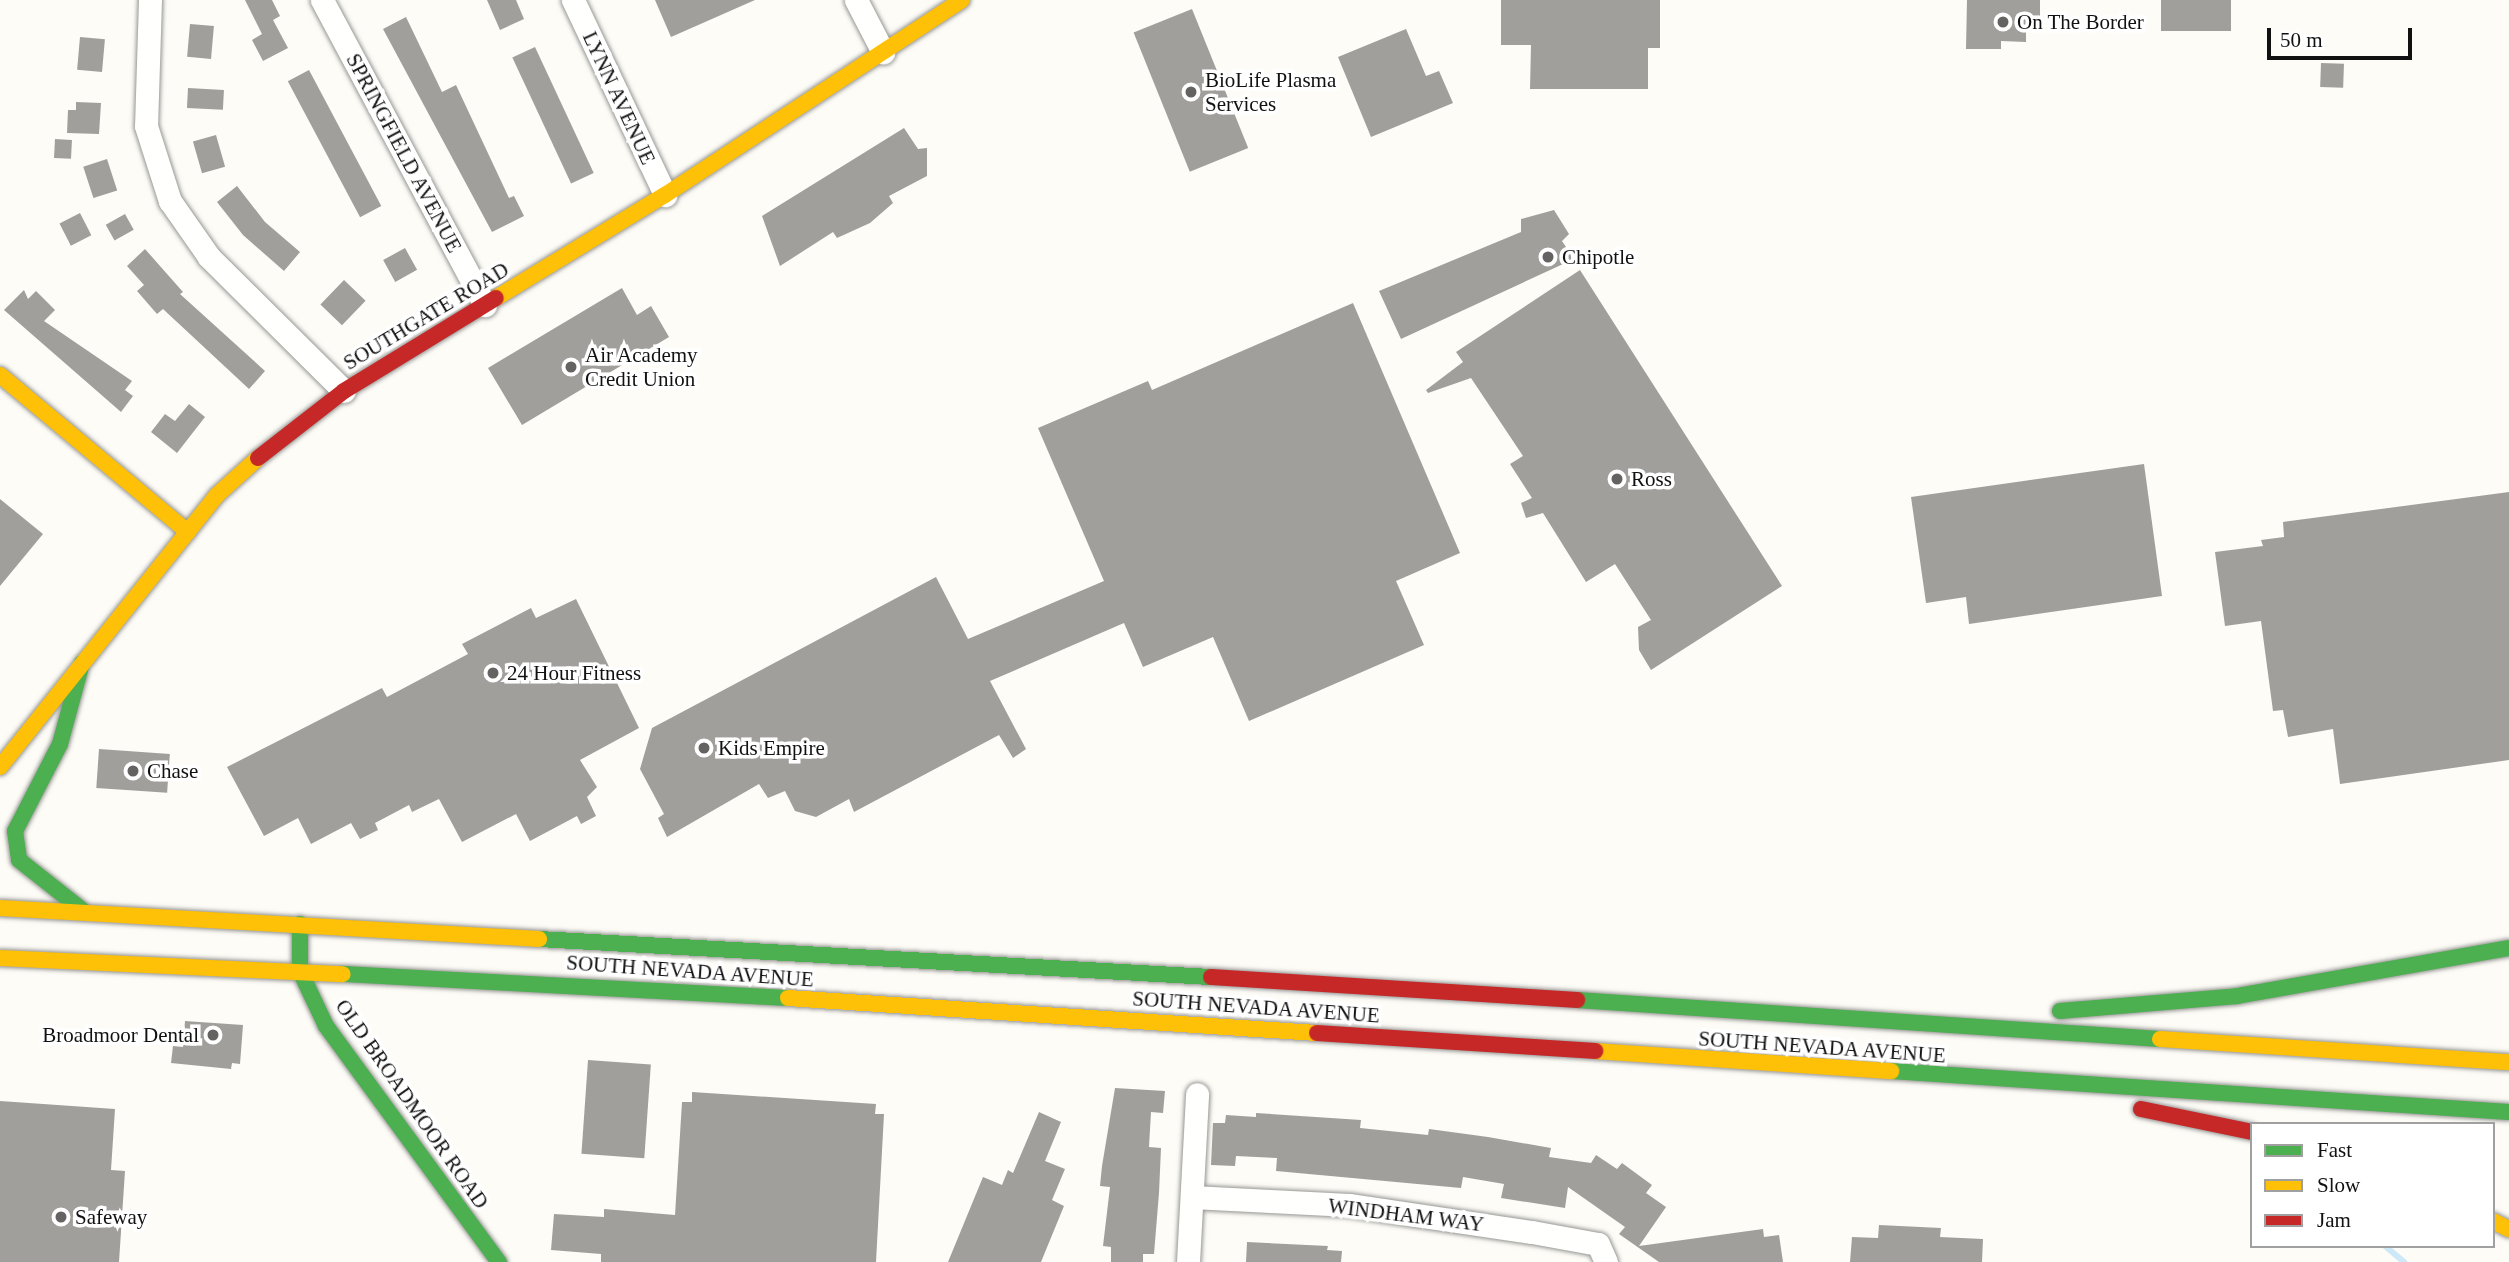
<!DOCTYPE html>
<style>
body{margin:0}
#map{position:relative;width:2509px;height:1262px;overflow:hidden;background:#fdfcf7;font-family:"Times New Roman",serif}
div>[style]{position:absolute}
.stream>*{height:6px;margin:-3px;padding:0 3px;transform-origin:3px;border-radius:3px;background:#cde8f7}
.building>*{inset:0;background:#a19f9c;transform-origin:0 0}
.roads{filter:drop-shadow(0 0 2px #979795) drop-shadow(0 0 2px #979795)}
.street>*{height:23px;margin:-11.5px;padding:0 11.5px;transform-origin:11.5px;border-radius:11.5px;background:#fffffe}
.fast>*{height:16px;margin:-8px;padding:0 8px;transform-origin:8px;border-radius:8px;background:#4caf50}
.slow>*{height:16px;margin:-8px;padding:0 8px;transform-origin:8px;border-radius:8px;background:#ffc107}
.jam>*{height:16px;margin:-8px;padding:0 8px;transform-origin:8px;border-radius:8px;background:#c62828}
.dots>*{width:19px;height:19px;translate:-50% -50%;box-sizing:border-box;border:4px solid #fff;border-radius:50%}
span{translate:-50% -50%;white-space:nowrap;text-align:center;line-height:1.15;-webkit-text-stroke:7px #fff;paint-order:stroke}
.poi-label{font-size:21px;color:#111}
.left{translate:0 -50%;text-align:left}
.right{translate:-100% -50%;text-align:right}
.street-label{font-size:21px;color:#111}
.legend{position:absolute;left:2250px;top:1122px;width:245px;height:126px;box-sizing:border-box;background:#fff;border:2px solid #a0a0a0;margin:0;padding:9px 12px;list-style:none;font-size:21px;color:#111}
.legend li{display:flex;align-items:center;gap:14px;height:35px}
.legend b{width:35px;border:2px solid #a0a0a0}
.scale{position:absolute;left:2267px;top:28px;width:145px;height:32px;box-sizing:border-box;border:4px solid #111;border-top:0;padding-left:9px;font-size:21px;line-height:24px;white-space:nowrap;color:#111;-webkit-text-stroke:5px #fff;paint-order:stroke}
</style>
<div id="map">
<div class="stream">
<i style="left:2385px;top:1246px;width:25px;rotate:40deg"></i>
</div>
<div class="building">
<i style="clip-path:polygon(245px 0,272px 0,280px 16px,273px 20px,288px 48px,263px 61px,252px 40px,262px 34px)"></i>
<i style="clip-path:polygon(487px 0,516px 0,524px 19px,500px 30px)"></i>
<i style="clip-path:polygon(655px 0,755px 0,671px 37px)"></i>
<i style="clip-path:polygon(1501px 0,1660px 0,1660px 48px,1648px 48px,1648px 89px,1530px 89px,1531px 45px,1501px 45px)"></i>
<i style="clip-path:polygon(1967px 0,2040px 0,2040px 31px,2026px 31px,2026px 42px,2001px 41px,2001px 49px,1966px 49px)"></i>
<i style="left:2161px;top:0;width:70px;height:31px"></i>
<i style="left:1192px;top:9px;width:150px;height:63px;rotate:68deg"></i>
<i style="clip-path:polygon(406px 17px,442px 92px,456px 85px,509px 198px,514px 196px,524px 216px,492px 232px,383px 29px)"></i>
<i style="left:190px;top:24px;width:24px;height:33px;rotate:5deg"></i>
<i style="clip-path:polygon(1406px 29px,1426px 76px,1439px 71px,1453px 103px,1371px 137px,1338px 57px)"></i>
<i style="left:80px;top:37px;width:25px;height:33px;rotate:5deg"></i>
<i style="left:535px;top:47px;width:139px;height:25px;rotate:65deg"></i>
<i style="left:2321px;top:63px;width:23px;height:24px;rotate:2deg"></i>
<i style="left:309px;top:70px;width:154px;height:24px;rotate:62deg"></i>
<i style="left:188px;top:88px;width:36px;height:20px;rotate:3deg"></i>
<i style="clip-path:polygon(76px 102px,101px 103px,99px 134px,67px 133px,68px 110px,76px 110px)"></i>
<i style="clip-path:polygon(904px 128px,918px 149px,927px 148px,927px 176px,889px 196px,893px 203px,870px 223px,837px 238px,833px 232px,780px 266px,762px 216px)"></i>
<i style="left:216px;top:135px;width:33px;height:24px;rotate:74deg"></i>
<i style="left:55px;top:139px;width:17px;height:19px;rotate:3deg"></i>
<i style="left:107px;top:159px;width:33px;height:25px;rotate:72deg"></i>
<i style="clip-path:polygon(237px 186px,265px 222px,300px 252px,284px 271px,243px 235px,217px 202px)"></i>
<i style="clip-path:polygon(1554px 210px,1569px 234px,1562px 241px,1574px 259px,1401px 339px,1379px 291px,1521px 232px,1521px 219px)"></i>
<i style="left:80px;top:213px;width:25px;height:23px;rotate:63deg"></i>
<i style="left:125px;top:214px;width:18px;height:22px;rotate:61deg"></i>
<i style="left:405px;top:248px;width:25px;height:25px;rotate:61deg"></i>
<i style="clip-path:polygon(145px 249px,183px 292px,180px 294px,265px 371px,249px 389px,163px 309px,157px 314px,137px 291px,144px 285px,127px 266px)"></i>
<i style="clip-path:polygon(1580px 270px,1782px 586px,1651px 670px,1639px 650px,1638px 627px,1651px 620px,1615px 564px,1586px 582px,1543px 513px,1526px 518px,1521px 503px,1532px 498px,1510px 464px,1523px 456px,1471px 378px,1428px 393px,1426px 390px,1463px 362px,1456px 352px)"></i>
<i style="left:344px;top:280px;width:30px;height:34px;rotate:44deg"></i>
<i style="clip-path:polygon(622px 288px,637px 315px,651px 306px,669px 337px,522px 425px,488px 368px)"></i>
<i style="clip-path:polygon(24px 290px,28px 299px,36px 291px,55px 310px,44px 321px,132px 381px,125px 390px,133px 396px,121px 412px,4px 310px)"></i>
<i style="clip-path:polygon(1353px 303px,1460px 553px,1396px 581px,1424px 645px,1249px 721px,1213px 637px,1143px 667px,1124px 623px,990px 681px,1026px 749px,1013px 758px,999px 735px,854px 812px,849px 799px,816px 817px,795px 811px,785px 791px,768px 798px,759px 784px,667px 837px,658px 818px,664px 814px,640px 769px,652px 728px,936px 577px,968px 639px,1104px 581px,1038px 428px,1148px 381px,1152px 390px)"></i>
<i style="clip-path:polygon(189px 404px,205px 417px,177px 453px,151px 432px,165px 414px,175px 421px)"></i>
<i style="clip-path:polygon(2144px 464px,2162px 596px,1969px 624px,1966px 597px,1926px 603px,1911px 497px)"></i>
<i style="clip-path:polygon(2509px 492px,2509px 760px,2340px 784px,2333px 729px,2288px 737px,2283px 710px,2273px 711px,2261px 621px,2225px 626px,2215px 552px,2263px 546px,2261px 540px,2284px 537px,2283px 522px)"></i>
<i style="clip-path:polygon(0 499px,43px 534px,0 586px)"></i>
<i style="clip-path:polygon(576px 599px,639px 728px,580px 760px,597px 787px,587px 797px,596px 816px,581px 824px,577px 816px,530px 841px,516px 814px,462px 842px,439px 799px,412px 812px,409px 805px,375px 823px,378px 830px,360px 839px,351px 823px,311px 844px,298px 818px,264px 836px,227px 767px,382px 688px,387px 697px,468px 654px,462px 644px,531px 608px,536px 618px)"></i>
<i style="left:99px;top:749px;width:71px;height:39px;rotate:4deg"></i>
<i style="clip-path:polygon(185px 1021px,243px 1025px,240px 1064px,232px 1063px,231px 1069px,171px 1063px,173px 1046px,183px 1047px)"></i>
<i style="left:588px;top:1060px;width:63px;height:94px;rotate:4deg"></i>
<i style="clip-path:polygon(1115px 1088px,1165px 1091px,1163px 1113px,1151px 1112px,1149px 1147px,1161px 1148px,1159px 1193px,1154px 1254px,1143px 1254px,1143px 1262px,1111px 1262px,1111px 1247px,1103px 1246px,1110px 1187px,1100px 1186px,1102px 1166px)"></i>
<i style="clip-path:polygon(692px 1092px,876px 1104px,875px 1114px,884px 1114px,876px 1262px,601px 1262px,601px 1254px,551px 1250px,554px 1214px,604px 1217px,604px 1209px,675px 1215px,682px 1102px,692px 1102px)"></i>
<i style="clip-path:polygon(0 1101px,115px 1109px,111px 1170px,125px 1171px,119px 1262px,0 1262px)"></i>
<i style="clip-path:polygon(1039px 1112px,1061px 1122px,1045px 1161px,1065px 1169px,1052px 1200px,1064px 1206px,1041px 1262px,948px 1262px,983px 1177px,1002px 1185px,1008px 1170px,1013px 1173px)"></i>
<i style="clip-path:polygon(1256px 1113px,1361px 1120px,1360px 1128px,1428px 1135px,1429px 1129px,1488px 1137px,1551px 1148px,1549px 1157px,1591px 1163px,1596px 1155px,1617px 1169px,1622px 1163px,1652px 1185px,1646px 1193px,1666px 1207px,1639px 1246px,1763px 1229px,1764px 1237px,1779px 1235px,1783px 1262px,1659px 1262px,1619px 1234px,1625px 1227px,1568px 1187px,1565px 1208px,1501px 1198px,1504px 1184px,1463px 1177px,1461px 1188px,1276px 1171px,1277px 1158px,1236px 1156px,1235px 1166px,1211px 1165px,1213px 1123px,1225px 1123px,1226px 1115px,1256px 1117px)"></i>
<i style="clip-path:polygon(1879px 1225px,1941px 1228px,1940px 1237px,1983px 1239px,1982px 1262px,1850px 1262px,1852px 1237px,1878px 1238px)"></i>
<i style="clip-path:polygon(1247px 1242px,1328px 1246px,1327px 1250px,1342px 1251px,1341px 1262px,1246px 1262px)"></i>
</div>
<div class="roads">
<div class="street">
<i style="left:150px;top:0;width:126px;rotate:91.8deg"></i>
<i style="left:146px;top:126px;width:79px;rotate:72.3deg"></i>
<i style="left:170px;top:201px;width:68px;rotate:55.1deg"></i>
<i style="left:209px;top:257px;width:190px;rotate:44.8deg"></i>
<i style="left:322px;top:0;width:346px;rotate:61.9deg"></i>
<i style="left:573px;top:0;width:216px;rotate:64.7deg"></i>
<i style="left:856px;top:0;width:59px;rotate:62.6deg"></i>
<i style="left:1192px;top:1197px;width:157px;rotate:2.9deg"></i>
<i style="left:1349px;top:1205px;width:185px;rotate:8.4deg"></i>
<i style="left:1532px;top:1232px;width:67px;rotate:10.3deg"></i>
<i style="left:1598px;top:1244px;width:20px;rotate:66deg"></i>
<i style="left:1188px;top:1262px;width:168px;rotate:-86.9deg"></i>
</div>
<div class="fast">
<i style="left:82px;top:663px;width:84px;rotate:105.2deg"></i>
<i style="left:60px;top:744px;width:98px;rotate:117.3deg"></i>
<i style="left:15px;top:831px;width:29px;rotate:82deg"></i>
<i style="left:19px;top:860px;width:85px;rotate:38.3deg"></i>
<i style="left:300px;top:924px;width:47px;rotate:90deg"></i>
<i style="left:300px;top:971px;width:61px;rotate:64.7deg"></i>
<i style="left:326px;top:1026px;width:293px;rotate:53.8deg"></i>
<i style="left:539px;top:939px;width:673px;rotate:3.24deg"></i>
<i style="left:343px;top:974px;width:446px;rotate:3.1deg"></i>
<i style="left:1577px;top:1000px;width:584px;rotate:3.83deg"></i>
<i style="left:2060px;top:1011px;width:178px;rotate:-4.8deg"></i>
<i style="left:2237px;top:996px;width:276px;rotate:-10deg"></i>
<i style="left:1891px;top:1071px;width:619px;rotate:3.8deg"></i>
</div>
<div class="slow">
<i style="left:496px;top:298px;width:198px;rotate:-31.4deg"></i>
<i style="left:665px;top:195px;width:355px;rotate:-33.3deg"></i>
<i style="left:0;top:375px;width:245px;rotate:39.9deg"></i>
<i style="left:0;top:767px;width:347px;rotate:-51.4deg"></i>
<i style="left:216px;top:496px;width:57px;rotate:-42.1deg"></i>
<i style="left:0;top:908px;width:540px;rotate:3.29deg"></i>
<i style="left:0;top:958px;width:343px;rotate:2.7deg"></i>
<i style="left:788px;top:998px;width:530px;rotate:3.79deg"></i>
<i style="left:2160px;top:1039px;width:350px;rotate:3.8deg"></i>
<i style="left:1595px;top:1051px;width:297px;rotate:3.9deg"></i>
<i style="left:2493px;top:1221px;width:18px;rotate:27deg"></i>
</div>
<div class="jam">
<i style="left:258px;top:458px;width:109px;rotate:-37.9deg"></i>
<i style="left:344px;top:391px;width:178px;rotate:-31.5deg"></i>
<i style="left:1211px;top:977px;width:367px;rotate:3.6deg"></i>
<i style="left:1317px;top:1033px;width:279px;rotate:3.7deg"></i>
<i style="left:2141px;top:1109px;width:113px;rotate:11.7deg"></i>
</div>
</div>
<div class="dots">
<i style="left:2003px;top:22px;background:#646362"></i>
<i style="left:1191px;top:92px;background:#646362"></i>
<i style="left:1548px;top:257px;background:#646362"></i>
<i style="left:571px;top:367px;background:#646362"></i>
<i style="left:1617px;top:479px;background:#646362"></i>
<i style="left:493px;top:673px;background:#646362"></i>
<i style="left:704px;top:748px;background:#646362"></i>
<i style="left:133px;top:771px;background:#646362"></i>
<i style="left:213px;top:1035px;background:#646362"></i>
<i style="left:61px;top:1217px;background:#646362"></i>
</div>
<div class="poi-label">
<span class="left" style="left:2017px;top:22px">On The Border</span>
<span class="left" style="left:1205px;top:92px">BioLife Plasma<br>Services</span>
<span class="left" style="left:1562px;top:257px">Chipotle</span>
<span class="left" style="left:585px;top:367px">Air Academy<br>Credit Union</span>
<span class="left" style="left:1631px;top:479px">Ross</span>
<span class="left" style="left:507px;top:673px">24 Hour Fitness</span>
<span class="left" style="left:718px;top:748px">Kids Empire</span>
<span class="left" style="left:147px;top:771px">Chase</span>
<span class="right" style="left:199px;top:1035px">Broadmoor Dental</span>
<span class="left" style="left:75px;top:1217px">Safeway</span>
</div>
<div class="street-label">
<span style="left:619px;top:98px;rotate:65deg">LYNN AVENUE</span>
<span style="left:404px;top:153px;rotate:62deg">SPRINGFIELD AVENUE</span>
<span style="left:426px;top:316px;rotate:-31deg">SOUTHGATE ROAD</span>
<span style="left:690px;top:971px;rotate:4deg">SOUTH NEVADA AVENUE</span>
<span style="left:1256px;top:1007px;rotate:4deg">SOUTH NEVADA AVENUE</span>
<span style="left:1822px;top:1047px;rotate:4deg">SOUTH NEVADA AVENUE</span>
<span style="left:412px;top:1104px;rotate:55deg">OLD BROADMOOR ROAD</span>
<span style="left:1406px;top:1215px;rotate:7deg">WINDHAM WAY</span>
</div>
<ul class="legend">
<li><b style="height:9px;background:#4caf50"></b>Fast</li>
<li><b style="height:9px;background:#ffc107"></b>Slow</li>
<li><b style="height:9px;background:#c62828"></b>Jam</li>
</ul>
<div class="scale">50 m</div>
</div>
